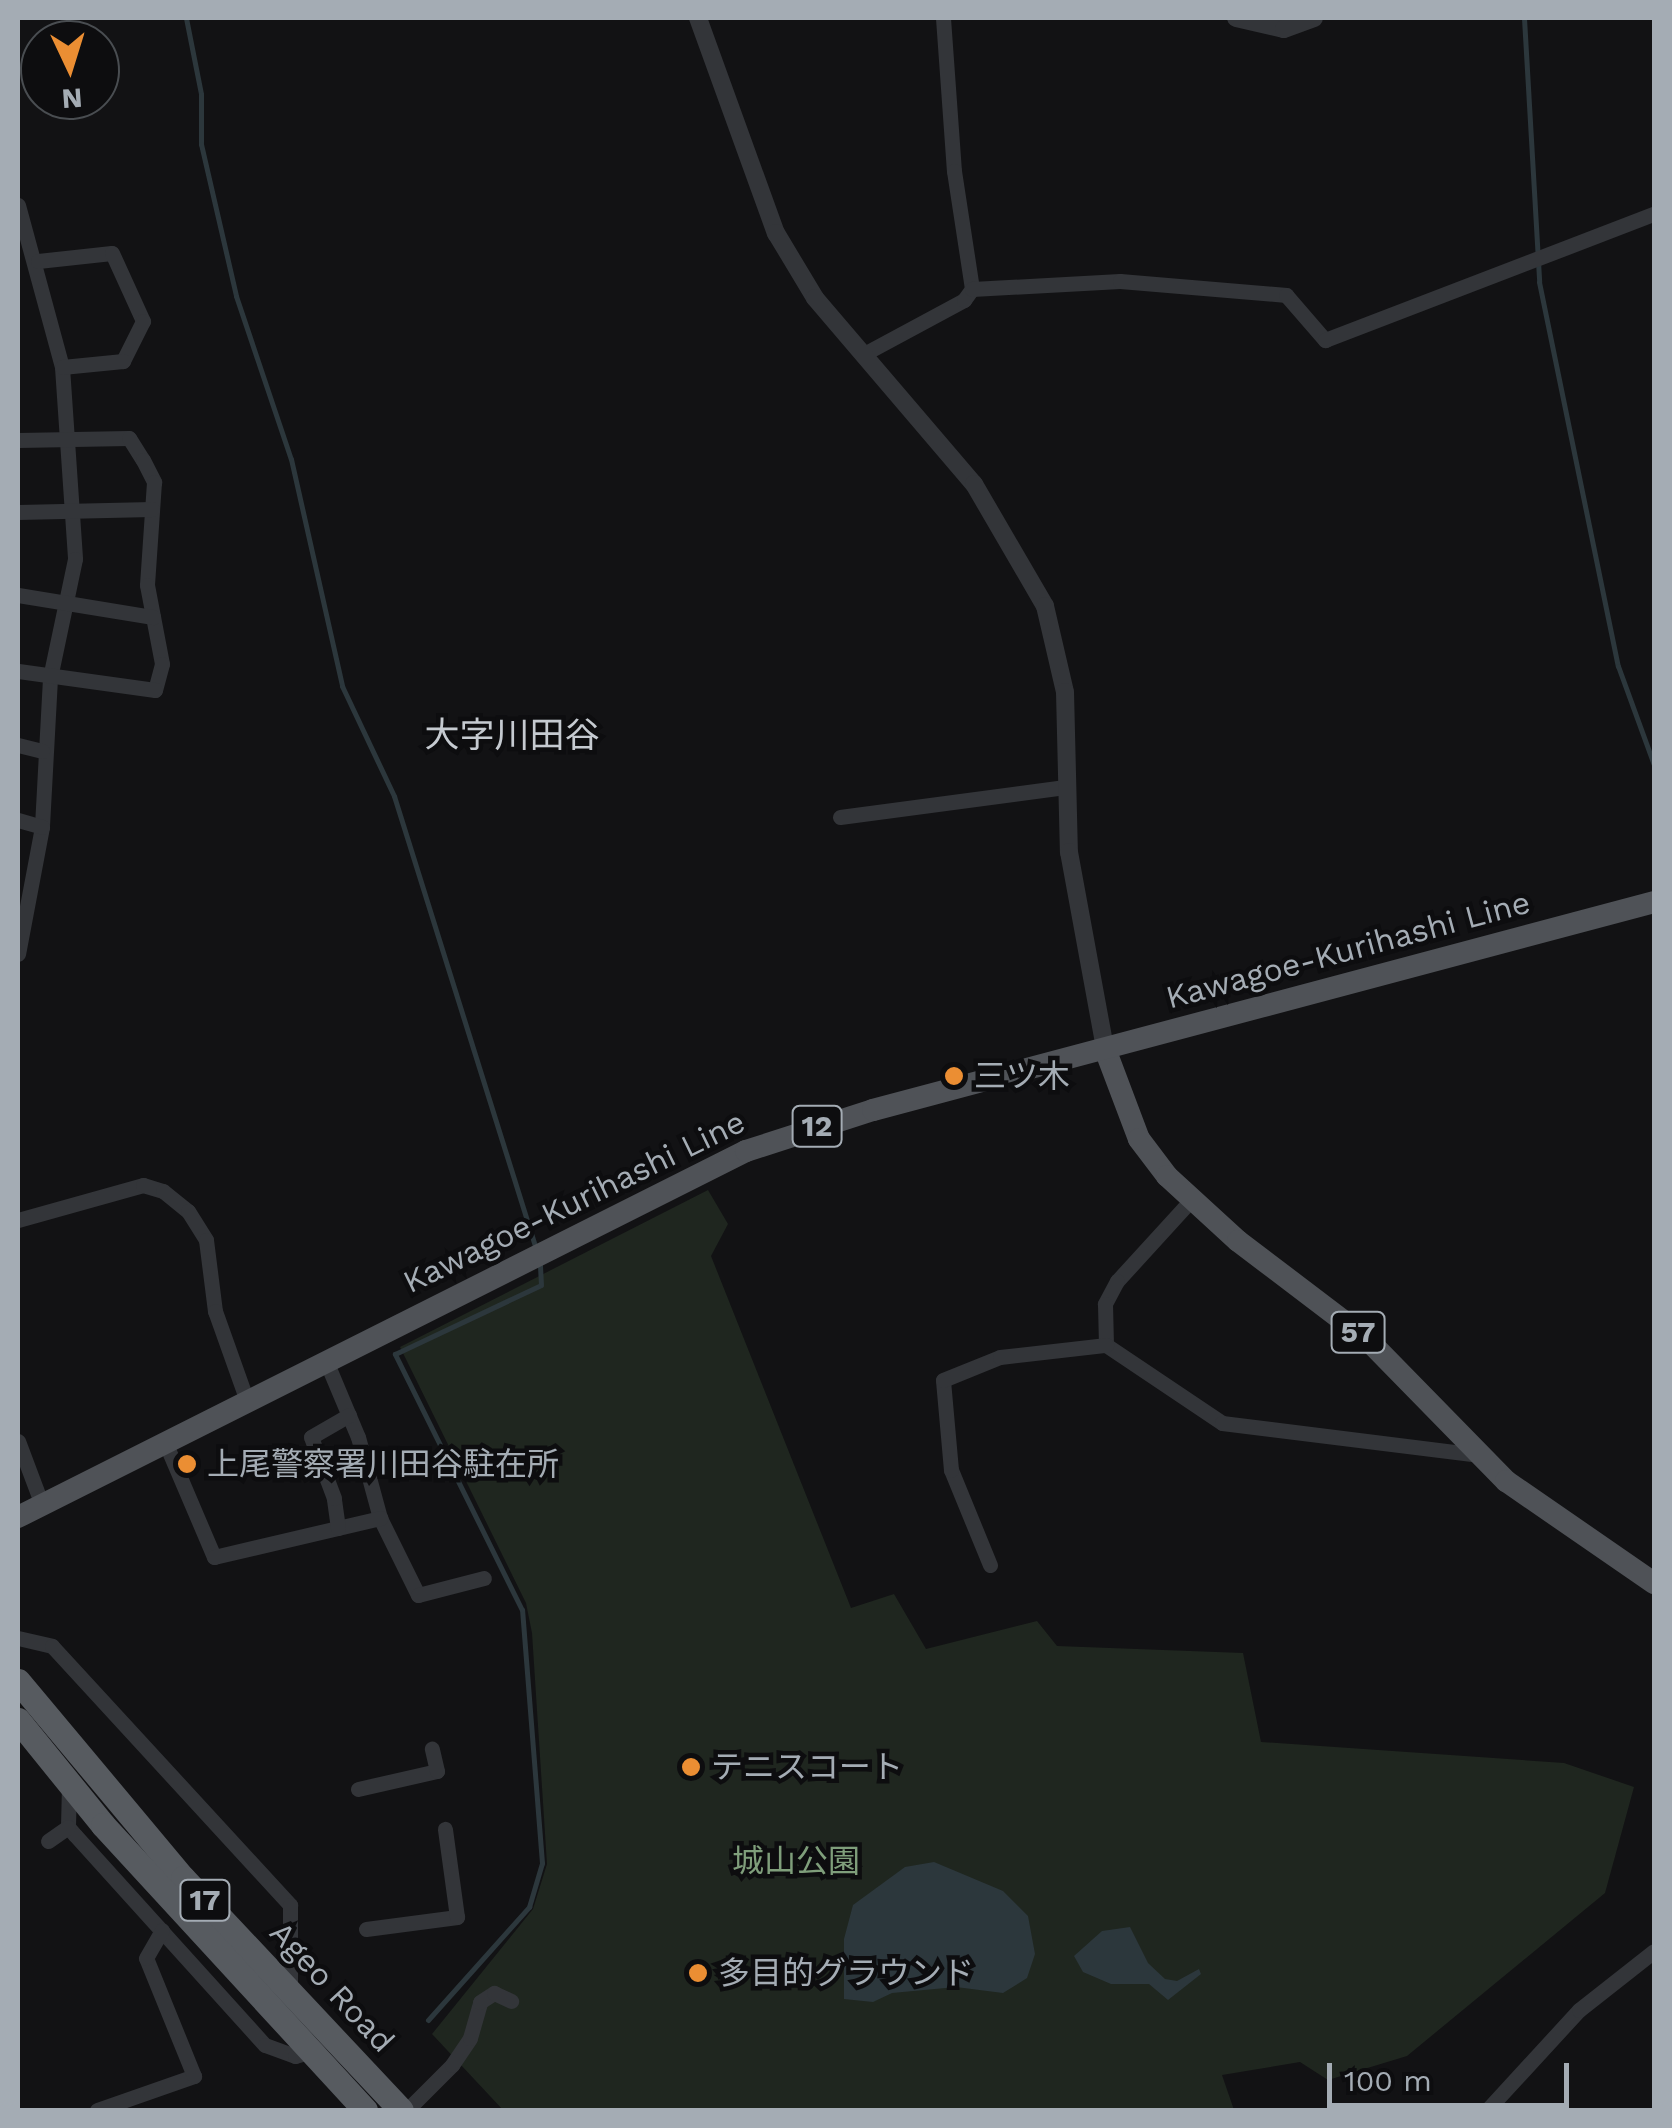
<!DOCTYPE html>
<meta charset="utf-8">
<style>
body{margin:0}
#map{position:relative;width:1672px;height:2128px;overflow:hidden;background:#121214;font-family:"Work Sans","Noto Sans JP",sans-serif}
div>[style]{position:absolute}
.green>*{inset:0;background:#1f261f}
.water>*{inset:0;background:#2c373c}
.stream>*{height:5px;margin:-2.5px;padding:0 2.5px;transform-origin:2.5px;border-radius:2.5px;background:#2c373c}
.minor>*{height:15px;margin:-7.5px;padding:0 7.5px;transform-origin:7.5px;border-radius:7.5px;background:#333539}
.tertiary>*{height:18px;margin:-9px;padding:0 9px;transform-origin:9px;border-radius:9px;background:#333539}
.primary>*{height:22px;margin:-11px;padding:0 11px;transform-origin:11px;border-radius:11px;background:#4f5257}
.trunk>*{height:25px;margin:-12.5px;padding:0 12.5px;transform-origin:12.5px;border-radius:12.5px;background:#575b60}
.dots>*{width:28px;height:28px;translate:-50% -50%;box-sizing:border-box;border:5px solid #0d0d0f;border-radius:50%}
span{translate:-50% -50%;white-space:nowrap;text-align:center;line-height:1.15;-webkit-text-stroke:9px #0d0d0f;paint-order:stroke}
.shield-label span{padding:2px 8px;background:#0d0d0f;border:2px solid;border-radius:8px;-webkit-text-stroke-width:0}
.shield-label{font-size:30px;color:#a4acb4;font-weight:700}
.street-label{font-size:32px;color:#a4acb4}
.poi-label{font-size:32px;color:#a4acb4}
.left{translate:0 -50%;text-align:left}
.park-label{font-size:32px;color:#7f9e7b}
.neighbourhood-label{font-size:35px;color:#c5cad0}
.frame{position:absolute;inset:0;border:20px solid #a4acb4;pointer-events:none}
.north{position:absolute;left:20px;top:20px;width:100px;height:100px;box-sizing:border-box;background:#0d0d0f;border:2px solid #494d51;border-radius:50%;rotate:176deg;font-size:28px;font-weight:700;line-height:40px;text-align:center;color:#a4acb4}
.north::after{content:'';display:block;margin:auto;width:35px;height:45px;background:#eb8e33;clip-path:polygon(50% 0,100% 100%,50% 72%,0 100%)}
.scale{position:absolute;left:1327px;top:2063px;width:242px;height:45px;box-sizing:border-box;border:5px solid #a4acb4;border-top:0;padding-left:12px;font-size:30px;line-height:35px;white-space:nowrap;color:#a4acb4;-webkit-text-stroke:8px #0d0d0f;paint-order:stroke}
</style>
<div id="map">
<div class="green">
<i style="clip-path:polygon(708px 1190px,728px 1224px,711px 1256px,851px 1608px,894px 1594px,926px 1649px,1037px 1621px,1057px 1646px,1243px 1653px,1261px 1742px,1564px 1763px,1634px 1787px,1605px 1893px,1407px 2056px,1328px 2080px,1300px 2062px,1222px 2075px,1234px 2110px,503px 2110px,432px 2034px,533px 1909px,547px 1864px,532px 1633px,526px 1603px,400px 1347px)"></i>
</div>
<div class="water">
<i style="clip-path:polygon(934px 1862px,1003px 1891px,1028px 1916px,1035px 1954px,1027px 1978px,1003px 1993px,956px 1987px,892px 1993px,873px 2002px,844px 1999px,844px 1939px,853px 1905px,905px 1867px)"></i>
<i style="clip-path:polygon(1130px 1927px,1148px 1963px,1165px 1979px,1177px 1981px,1199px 1969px,1201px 1974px,1168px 2000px,1149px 1984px,1111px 1984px,1083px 1972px,1074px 1956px,1102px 1931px)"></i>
</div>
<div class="stream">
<i style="left:186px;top:18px;width:77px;rotate:78.8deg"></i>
<i style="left:201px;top:94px;width:50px;rotate:90deg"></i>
<i style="left:201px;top:144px;width:156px;rotate:77deg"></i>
<i style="left:236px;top:296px;width:172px;rotate:71.4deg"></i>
<i style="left:291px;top:459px;width:233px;rotate:77.3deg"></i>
<i style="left:342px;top:686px;width:122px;rotate:64.7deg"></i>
<i style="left:394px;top:796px;width:474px;rotate:72.6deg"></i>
<i style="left:1524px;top:18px;width:264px;rotate:86.7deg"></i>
<i style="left:1539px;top:282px;width:392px;rotate:78.4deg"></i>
<i style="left:1618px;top:666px;width:105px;rotate:70deg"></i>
<i style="left:428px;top:2020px;width:152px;rotate:-48.2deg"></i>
<i style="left:529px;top:1907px;width:46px;rotate:-73.5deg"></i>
<i style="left:542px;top:1863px;width:254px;rotate:-94.5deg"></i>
<i style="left:522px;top:1610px;width:286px;rotate:-116.4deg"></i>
<i style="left:395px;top:1354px;width:161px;rotate:-25.3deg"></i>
<i style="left:541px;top:1285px;width:21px;rotate:-93deg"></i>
</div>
<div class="minor">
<i style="left:943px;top:18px;width:153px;rotate:85.9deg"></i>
<i style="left:954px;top:171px;width:119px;rotate:81.3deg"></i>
<i style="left:18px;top:205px;width:168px;rotate:74.8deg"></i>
<i style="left:62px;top:367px;width:192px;rotate:86.1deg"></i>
<i style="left:75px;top:559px;width:122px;rotate:101.9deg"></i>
<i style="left:50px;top:678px;width:149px;rotate:93.1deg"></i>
<i style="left:42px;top:827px;width:129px;rotate:100.7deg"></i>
<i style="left:38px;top:261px;width:74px;rotate:-6.2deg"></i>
<i style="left:112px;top:253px;width:75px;rotate:65.5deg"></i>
<i style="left:143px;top:321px;width:45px;rotate:116.6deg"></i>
<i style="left:123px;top:361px;width:61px;rotate:174.4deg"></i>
<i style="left:862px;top:355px;width:116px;rotate:-28.3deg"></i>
<i style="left:964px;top:300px;width:14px;rotate:-54deg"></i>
<i style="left:972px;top:289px;width:148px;rotate:-3.1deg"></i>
<i style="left:1120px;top:281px;width:167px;rotate:4.8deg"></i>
<i style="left:1286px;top:295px;width:60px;rotate:49.1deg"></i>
<i style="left:1325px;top:340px;width:352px;rotate:-21deg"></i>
<i style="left:18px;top:440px;width:111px;rotate:-1deg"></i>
<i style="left:129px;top:438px;width:26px;rotate:58deg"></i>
<i style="left:143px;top:460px;width:25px;rotate:63deg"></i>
<i style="left:154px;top:482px;width:103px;rotate:93.9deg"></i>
<i style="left:147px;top:585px;width:80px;rotate:79.2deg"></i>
<i style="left:162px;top:664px;width:27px;rotate:105deg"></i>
<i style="left:155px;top:690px;width:138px;rotate:-172.1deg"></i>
<i style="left:18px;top:512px;width:134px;rotate:-1.3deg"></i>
<i style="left:18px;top:595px;width:137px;rotate:9.3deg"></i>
<i style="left:18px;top:745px;width:25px;rotate:14deg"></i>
<i style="left:840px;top:817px;width:227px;rotate:-7.6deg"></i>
<i style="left:18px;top:820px;width:25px;rotate:16deg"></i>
<i style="left:1192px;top:1199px;width:111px;rotate:132.4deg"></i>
<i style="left:1117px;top:1281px;width:26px;rotate:118deg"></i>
<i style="left:1105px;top:1304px;width:41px;rotate:88.6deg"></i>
<i style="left:1106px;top:1345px;width:140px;rotate:33.9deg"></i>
<i style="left:1222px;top:1423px;width:258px;rotate:7.1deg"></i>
<i style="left:18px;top:1220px;width:130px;rotate:-15.6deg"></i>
<i style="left:143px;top:1185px;width:21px;rotate:17deg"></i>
<i style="left:163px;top:1191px;width:32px;rotate:39deg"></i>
<i style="left:188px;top:1211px;width:34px;rotate:58deg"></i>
<i style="left:206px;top:1240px;width:72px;rotate:82.8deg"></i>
<i style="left:215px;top:1311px;width:96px;rotate:70.4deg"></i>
<i style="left:326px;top:1361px;width:82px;rotate:67.2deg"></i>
<i style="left:358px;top:1437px;width:84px;rotate:74.8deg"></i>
<i style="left:380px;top:1518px;width:86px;rotate:63.7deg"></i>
<i style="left:418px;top:1595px;width:68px;rotate:-14.4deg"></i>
<i style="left:18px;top:1441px;width:68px;rotate:69.4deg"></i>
<i style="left:165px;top:1442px;width:125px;rotate:66.9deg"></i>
<i style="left:214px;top:1557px;width:171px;rotate:-13.2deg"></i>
<i style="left:338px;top:1528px;width:30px;rotate:-98deg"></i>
<i style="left:334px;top:1498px;width:65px;rotate:-110.7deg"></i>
<i style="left:311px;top:1437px;width:44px;rotate:-30.1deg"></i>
<i style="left:990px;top:1565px;width:103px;rotate:-112.3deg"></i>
<i style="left:951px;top:1470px;width:90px;rotate:-95.1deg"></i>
<i style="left:943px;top:1380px;width:61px;rotate:-22deg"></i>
<i style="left:1000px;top:1357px;width:107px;rotate:-6.5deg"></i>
<i style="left:18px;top:1638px;width:35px;rotate:13deg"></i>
<i style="left:52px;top:1646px;width:352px;rotate:47.4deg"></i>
<i style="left:290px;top:1905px;width:83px;rotate:90deg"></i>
<i style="left:69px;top:1785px;width:42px;rotate:91.4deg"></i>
<i style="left:68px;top:1827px;width:11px;rotate:49deg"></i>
<i style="left:75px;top:1835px;width:283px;rotate:47.9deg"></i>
<i style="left:265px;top:2045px;width:32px;rotate:20deg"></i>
<i style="left:295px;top:2056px;width:15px;rotate:-16deg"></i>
<i style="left:358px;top:1789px;width:81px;rotate:-12.8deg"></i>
<i style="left:437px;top:1771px;width:23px;rotate:-103deg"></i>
<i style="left:48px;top:1841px;width:24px;rotate:-35deg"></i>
<i style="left:366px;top:1929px;width:92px;rotate:-7.5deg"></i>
<i style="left:457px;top:1917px;width:89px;rotate:-97.8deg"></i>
<i style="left:97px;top:2110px;width:103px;rotate:-19.3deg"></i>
<i style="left:194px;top:2076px;width:127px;rotate:-112.1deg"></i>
<i style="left:146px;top:1958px;width:32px;rotate:-60deg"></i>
<i style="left:407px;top:2110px;width:64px;rotate:-45deg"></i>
<i style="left:452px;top:2065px;width:32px;rotate:-56deg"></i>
<i style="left:470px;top:2038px;width:37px;rotate:-74deg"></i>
<i style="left:480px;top:2002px;width:17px;rotate:-33deg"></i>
<i style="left:494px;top:1993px;width:19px;rotate:25deg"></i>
<i style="left:1487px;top:2110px;width:136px;rotate:-47.4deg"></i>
<i style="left:1579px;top:2010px;width:95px;rotate:-38.2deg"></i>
</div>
<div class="tertiary">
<i style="left:698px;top:18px;width:229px;rotate:70.1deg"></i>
<i style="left:776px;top:233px;width:76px;rotate:59deg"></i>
<i style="left:815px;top:298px;width:245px;rotate:49.5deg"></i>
<i style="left:974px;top:484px;width:141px;rotate:59.8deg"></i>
<i style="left:1045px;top:606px;width:88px;rotate:76.9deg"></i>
<i style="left:1065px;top:692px;width:160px;rotate:88.6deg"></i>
<i style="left:1069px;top:852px;width:200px;rotate:79.6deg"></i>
<i style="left:1236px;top:18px;width:49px;rotate:12.9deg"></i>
<i style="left:1284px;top:29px;width:32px;rotate:-20deg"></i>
</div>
<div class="primary">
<i style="left:1105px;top:1049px;width:96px;rotate:69.3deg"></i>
<i style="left:1139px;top:1139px;width:46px;rotate:52.9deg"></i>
<i style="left:1167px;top:1176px;width:96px;rotate:42.5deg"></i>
<i style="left:1238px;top:1241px;width:162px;rotate:37.2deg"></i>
<i style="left:1367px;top:1339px;width:199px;rotate:45.6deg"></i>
<i style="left:1506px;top:1481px;width:180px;rotate:34.6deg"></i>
<i style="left:18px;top:1517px;width:815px;rotate:-26.69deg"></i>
<i style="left:746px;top:1151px;width:133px;rotate:-17.9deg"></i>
<i style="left:873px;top:1110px;width:808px;rotate:-14.91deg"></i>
</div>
<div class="trunk">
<i style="left:18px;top:1681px;width:257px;rotate:50.1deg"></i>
<i style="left:183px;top:1878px;width:318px;rotate:46.8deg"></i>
<i style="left:18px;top:1720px;width:135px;rotate:51deg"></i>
<i style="left:103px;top:1825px;width:387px;rotate:47.4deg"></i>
</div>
<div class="dots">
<i style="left:954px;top:1076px;background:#eb8e33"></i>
<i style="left:187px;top:1464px;background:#eb8e33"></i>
<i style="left:691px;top:1767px;background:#eb8e33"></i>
<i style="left:698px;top:1973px;background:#eb8e33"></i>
</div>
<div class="shield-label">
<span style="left:817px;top:1126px">12</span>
<span style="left:1358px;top:1332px">57</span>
<span style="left:205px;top:1900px">17</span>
</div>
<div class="street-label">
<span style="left:1348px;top:950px;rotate:-15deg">Kawagoe-Kurihashi Line</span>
<span style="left:574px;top:1202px;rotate:-26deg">Kawagoe-Kurihashi Line</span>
<span style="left:332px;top:1987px;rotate:47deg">Ageo Road</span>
</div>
<div class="poi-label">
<span class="left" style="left:974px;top:1076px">三ツ木</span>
<span class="left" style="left:207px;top:1464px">上尾警察署川田谷駐在所</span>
<span class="left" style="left:711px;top:1767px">テニスコート</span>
<span class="left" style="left:718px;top:1973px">多目的グラウンド</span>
</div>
<div class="park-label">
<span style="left:796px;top:1861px">城山公園</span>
</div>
<div class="neighbourhood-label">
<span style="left:512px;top:735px">大字川田谷</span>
</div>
<div class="frame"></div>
<div class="north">N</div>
<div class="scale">100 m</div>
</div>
